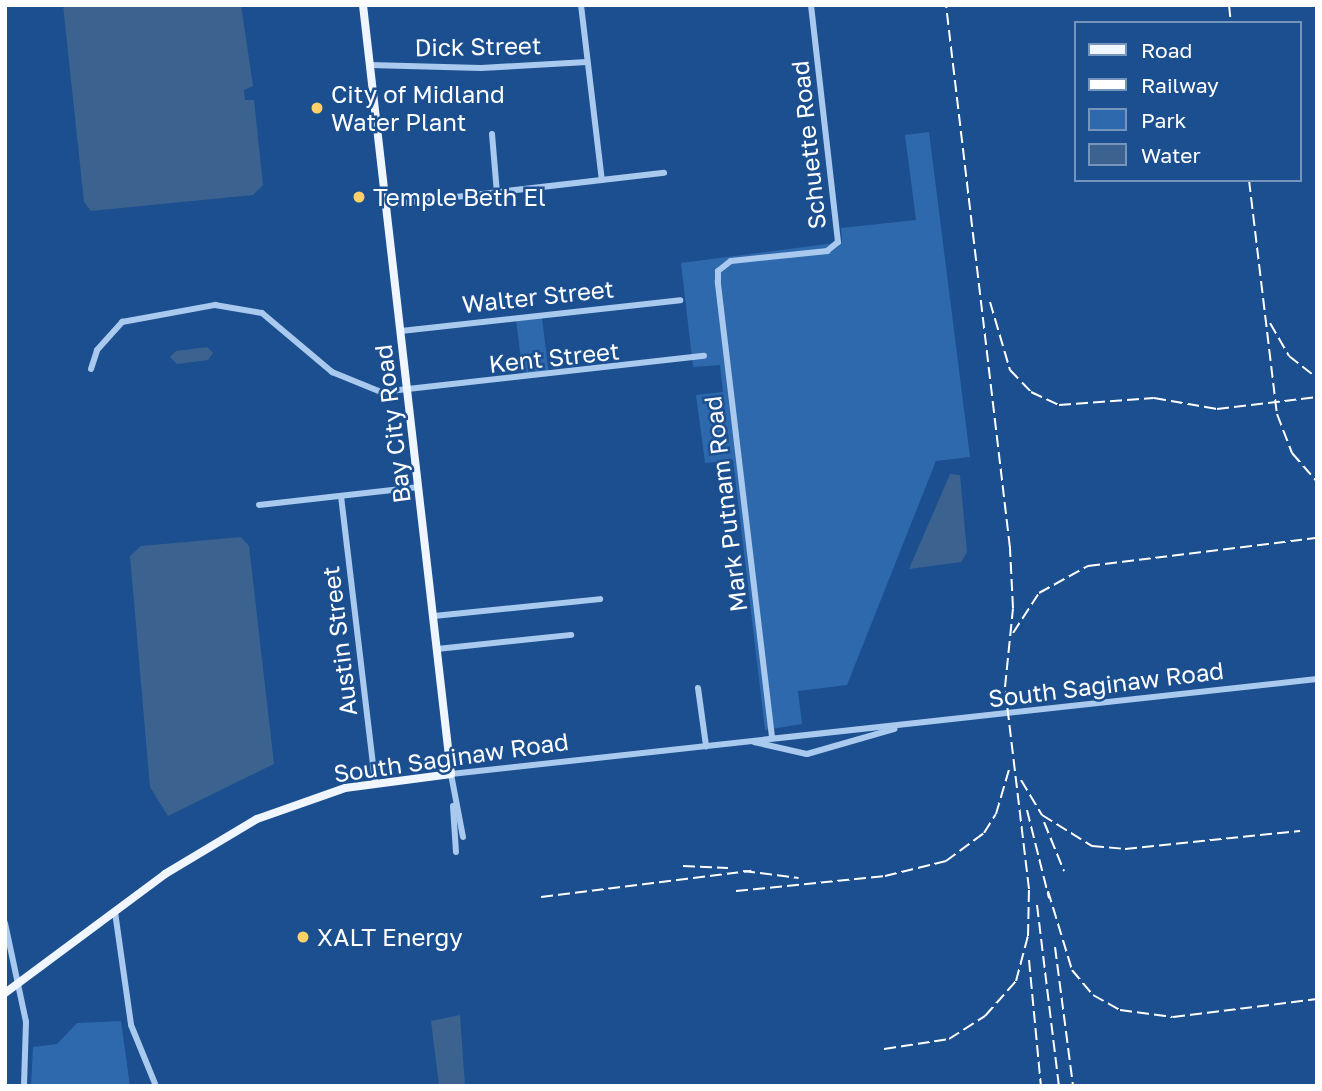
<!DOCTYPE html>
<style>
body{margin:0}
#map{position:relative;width:1322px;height:1091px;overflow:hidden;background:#1b4f8f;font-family:"Golos Text",sans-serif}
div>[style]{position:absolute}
.green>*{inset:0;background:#2e69ad;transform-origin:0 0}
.water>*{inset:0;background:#3c6290}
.minor>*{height:6px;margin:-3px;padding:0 3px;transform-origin:3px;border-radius:3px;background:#a9c9ee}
.major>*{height:8px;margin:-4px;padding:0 4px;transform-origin:4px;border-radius:4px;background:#f0f6ff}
.rail>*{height:2px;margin-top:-1px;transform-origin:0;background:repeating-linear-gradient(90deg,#fff 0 12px,transparent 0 17px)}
.dots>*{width:19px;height:19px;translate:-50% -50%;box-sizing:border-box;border:4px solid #1b4f8f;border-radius:50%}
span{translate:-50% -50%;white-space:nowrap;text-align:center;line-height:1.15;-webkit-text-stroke:5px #1b4f8f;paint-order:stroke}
.street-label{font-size:24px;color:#fff}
.poi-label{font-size:24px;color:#fff}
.left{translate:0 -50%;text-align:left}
.frame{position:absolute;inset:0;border:7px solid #fff;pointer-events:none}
.legend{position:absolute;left:1074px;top:21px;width:228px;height:161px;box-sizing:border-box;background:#1b4f8f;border:2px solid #7695bc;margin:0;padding:9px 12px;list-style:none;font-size:21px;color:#fff}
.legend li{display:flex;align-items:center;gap:14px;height:35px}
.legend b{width:35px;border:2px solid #7695bc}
</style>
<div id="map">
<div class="green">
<i style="clip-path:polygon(929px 132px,970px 457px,936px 461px,847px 685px,798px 691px,802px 724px,765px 730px,733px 460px,705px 463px,704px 455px,696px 395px,723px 392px,720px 365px,693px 367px,681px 263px,842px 242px,841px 228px,916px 220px,905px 135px)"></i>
<i style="left:542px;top:318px;width:55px;height:26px;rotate:83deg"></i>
<i style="clip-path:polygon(121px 1021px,130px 1086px,31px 1086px,33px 1047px,57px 1044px,77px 1023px)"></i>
</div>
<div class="water">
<i style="clip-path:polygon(63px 5px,241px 5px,253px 86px,244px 90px,245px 100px,254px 100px,263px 185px,253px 195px,91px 211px,84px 202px)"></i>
<i style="clip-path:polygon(207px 347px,213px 353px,208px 360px,177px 364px,170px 357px,176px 351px)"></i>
<i style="clip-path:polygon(950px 474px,960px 475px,967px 552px,961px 562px,909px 569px)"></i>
<i style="clip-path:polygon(241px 537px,249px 546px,274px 764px,168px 816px,150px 787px,130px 556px,141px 546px)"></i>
<i style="clip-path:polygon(460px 1015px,465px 1086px,439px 1086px,431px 1021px)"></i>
</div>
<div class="minor">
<i style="left:581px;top:5px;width:176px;rotate:83.2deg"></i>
<i style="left:370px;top:65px;width:111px;rotate:1.5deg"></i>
<i style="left:481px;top:68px;width:106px;rotate:-3.2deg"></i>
<i style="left:492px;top:134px;width:59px;rotate:85.2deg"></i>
<i style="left:386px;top:205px;width:280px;rotate:-6.6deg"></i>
<i style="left:401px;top:331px;width:281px;rotate:-6.3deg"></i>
<i style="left:91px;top:369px;width:20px;rotate:-72deg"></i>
<i style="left:97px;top:350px;width:38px;rotate:-48deg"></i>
<i style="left:122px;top:322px;width:95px;rotate:-10.4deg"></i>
<i style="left:215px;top:305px;width:48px;rotate:9.7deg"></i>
<i style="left:262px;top:313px;width:92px;rotate:40.1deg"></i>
<i style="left:332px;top:372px;width:53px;rotate:22.2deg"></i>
<i style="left:381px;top:392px;width:325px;rotate:-6.4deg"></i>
<i style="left:341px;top:496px;width:289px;rotate:83.2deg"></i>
<i style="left:259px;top:505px;width:161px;rotate:-6.4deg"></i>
<i style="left:434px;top:616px;width:167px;rotate:-5.8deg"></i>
<i style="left:437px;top:649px;width:135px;rotate:-6deg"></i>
<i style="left:698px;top:688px;width:59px;rotate:82.1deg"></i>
<i style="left:772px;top:737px;width:459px;rotate:-96.8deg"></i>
<i style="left:718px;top:281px;width:10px;rotate:-90deg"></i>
<i style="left:718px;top:271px;width:16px;rotate:-38deg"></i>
<i style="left:731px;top:261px;width:97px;rotate:-5.9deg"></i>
<i style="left:827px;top:251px;width:14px;rotate:-39deg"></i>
<i style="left:838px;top:242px;width:239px;rotate:-96.5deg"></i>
<i style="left:754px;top:742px;width:54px;rotate:12.8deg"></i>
<i style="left:807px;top:754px;width:91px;rotate:-16deg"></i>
<i style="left:453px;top:806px;width:46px;rotate:86.3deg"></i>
<i style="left:463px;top:837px;width:64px;rotate:-100.8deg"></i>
<i style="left:451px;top:774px;width:871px;rotate:-6.26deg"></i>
<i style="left:115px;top:912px;width:114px;rotate:81.9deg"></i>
<i style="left:131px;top:1025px;width:66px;rotate:67.7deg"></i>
<i style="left:5px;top:923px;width:101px;rotate:78deg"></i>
<i style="left:26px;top:1022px;width:64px;rotate:91.8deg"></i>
</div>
<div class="major">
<i style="left:5px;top:993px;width:199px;rotate:-36.6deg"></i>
<i style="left:165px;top:874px;width:107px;rotate:-30.9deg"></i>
<i style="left:257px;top:819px;width:93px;rotate:-19.4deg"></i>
<i style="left:345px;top:788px;width:107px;rotate:-7.5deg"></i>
<i style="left:451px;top:774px;width:774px;rotate:-96.53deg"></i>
</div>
<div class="rail">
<i style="left:1229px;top:5px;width:18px;rotate:84deg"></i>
<i style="left:1249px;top:180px;width:236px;rotate:83.2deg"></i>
<i style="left:1277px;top:414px;width:42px;rotate:69deg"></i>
<i style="left:1292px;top:453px;width:38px;rotate:49deg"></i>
<i style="left:990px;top:302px;width:71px;rotate:73.6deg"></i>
<i style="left:1010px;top:370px;width:30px;rotate:46deg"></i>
<i style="left:1031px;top:392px;width:31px;rotate:25deg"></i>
<i style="left:1059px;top:405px;width:95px;rotate:-4.2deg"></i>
<i style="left:1154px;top:398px;width:64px;rotate:9.9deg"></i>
<i style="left:1217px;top:409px;width:101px;rotate:-6.8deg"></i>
<i style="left:1270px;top:323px;width:38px;rotate:60deg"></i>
<i style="left:1289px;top:356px;width:36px;rotate:38deg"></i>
<i style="left:1013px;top:633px;width:48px;rotate:-57deg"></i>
<i style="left:1039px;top:593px;width:56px;rotate:-28.9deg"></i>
<i style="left:1088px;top:566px;width:231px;rotate:-7deg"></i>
<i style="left:1021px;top:780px;width:41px;rotate:59deg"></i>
<i style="left:1042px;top:815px;width:59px;rotate:31.8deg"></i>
<i style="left:1092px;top:846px;width:33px;rotate:5deg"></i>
<i style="left:1125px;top:849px;width:176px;rotate:-5.9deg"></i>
<i style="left:1027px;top:810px;width:91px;rotate:76deg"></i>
<i style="left:1044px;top:822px;width:53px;rotate:67.8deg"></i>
<i style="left:683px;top:866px;width:45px;rotate:2.5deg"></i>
<i style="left:743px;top:871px;width:56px;rotate:7.1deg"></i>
<i style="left:736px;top:891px;width:150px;rotate:-5.7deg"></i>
<i style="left:885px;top:876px;width:63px;rotate:-13.8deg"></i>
<i style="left:946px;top:861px;width:47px;rotate:-36.4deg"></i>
<i style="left:984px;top:833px;width:22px;rotate:-58deg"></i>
<i style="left:996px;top:814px;width:50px;rotate:-73.7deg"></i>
<i style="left:1048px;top:891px;width:83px;rotate:73.1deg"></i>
<i style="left:1072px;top:970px;width:33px;rotate:50deg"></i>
<i style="left:1093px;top:995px;width:31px;rotate:29deg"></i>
<i style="left:1120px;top:1010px;width:53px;rotate:7.5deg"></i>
<i style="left:1173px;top:1017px;width:145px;rotate:-7.1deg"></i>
<i style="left:541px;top:897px;width:212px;rotate:-7.1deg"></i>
<i style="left:1037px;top:905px;width:182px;rotate:83.1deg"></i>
<i style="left:1055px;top:947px;width:140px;rotate:82.6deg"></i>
<i style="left:1029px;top:960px;width:127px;rotate:84.6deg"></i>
<i style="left:884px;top:1049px;width:66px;rotate:-8.7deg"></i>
<i style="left:949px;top:1039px;width:43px;rotate:-32.6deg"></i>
<i style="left:985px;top:1016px;width:47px;rotate:-48.5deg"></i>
<i style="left:1016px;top:981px;width:47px;rotate:-75.1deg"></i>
<i style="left:1028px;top:936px;width:47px;rotate:-88.8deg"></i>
<i style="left:1029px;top:889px;width:203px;rotate:-96.8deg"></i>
<i style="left:1005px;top:687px;width:79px;rotate:-84.2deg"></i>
<i style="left:1013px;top:608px;width:60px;rotate:-92.9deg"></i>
<i style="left:1010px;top:548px;width:547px;rotate:-96.72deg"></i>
</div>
<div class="dots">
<i style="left:317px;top:108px;background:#ffd166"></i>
<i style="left:359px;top:197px;background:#ffd166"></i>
<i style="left:303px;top:937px;background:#ffd166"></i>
</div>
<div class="street-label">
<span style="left:478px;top:46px;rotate:-1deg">Dick Street</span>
<span style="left:808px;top:145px;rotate:-96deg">Schuette Road</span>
<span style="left:538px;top:296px;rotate:-6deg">Walter Street</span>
<span style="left:554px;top:357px;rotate:-6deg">Kent Street</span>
<span style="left:392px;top:424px;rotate:-97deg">Bay City Road</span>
<span style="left:725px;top:504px;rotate:-97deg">Mark Putnam Road</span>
<span style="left:339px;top:641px;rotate:-97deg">Austin Street</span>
<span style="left:1106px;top:684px;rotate:-7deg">South Saginaw Road</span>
<span style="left:451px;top:757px;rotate:-8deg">South Saginaw Road</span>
</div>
<div class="poi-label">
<span class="left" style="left:331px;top:108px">City of Midland<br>Water Plant</span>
<span class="left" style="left:373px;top:197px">Temple Beth El</span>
<span class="left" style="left:317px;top:937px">XALT Energy</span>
</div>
<div class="frame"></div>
<ul class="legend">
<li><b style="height:9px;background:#f0f6ff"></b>Road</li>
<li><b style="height:9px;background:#fff"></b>Railway</li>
<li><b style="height:19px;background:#2e69ad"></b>Park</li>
<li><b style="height:19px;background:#3c6290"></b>Water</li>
</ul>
</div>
